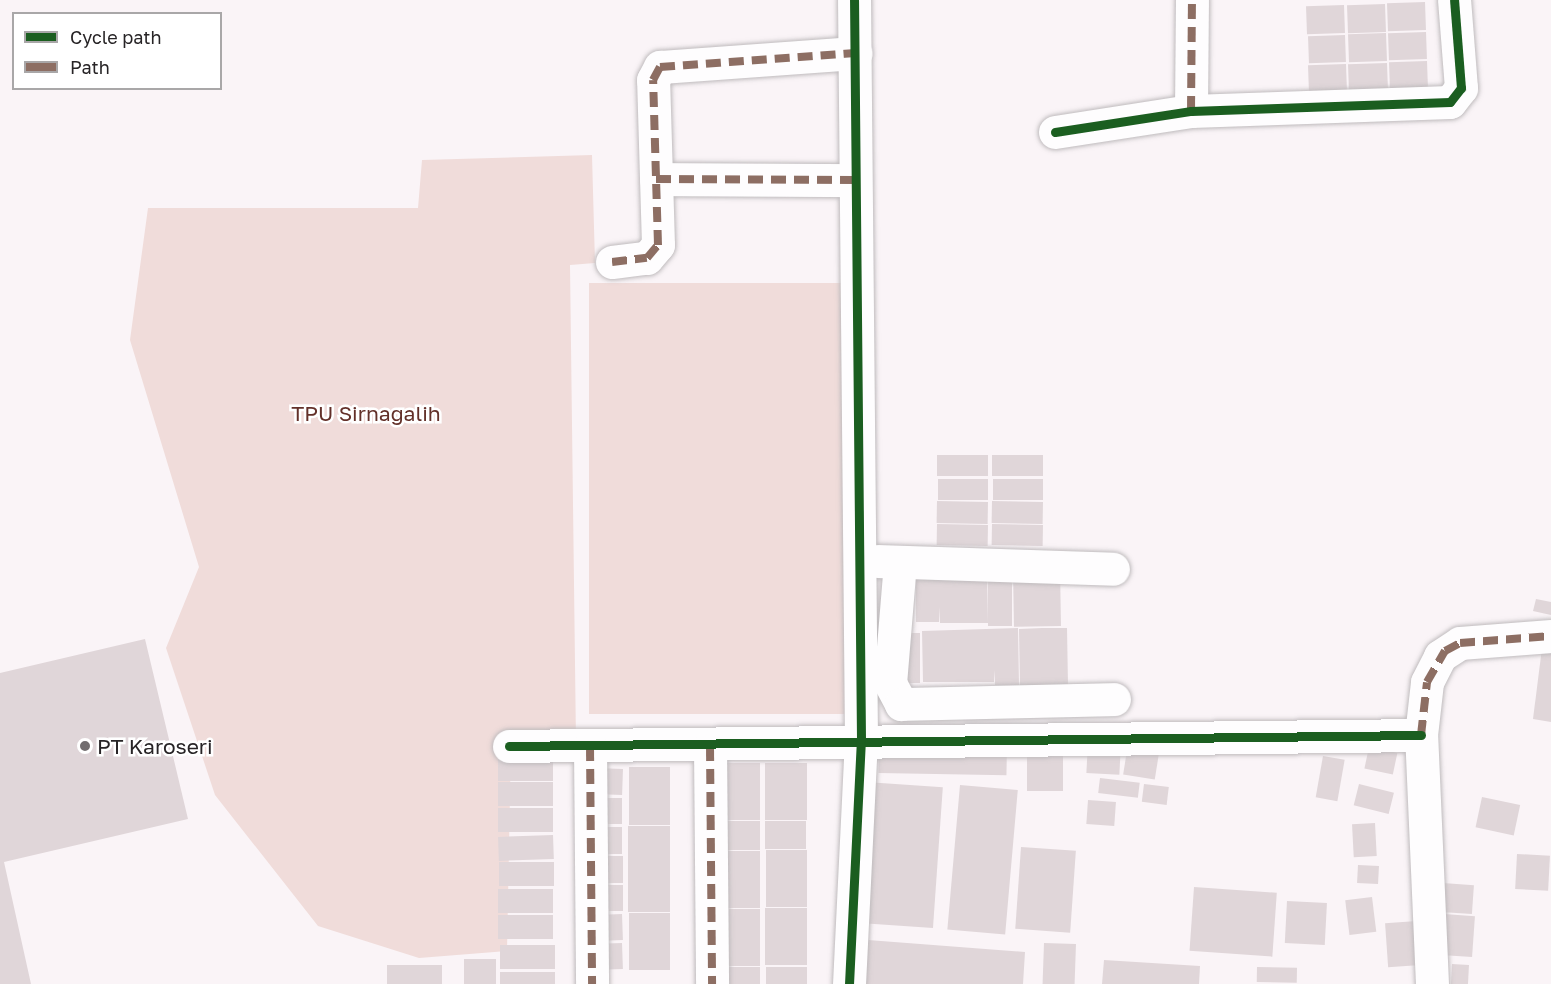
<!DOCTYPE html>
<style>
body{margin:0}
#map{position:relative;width:1551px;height:984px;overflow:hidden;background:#faf4f7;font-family:"Golos Text",sans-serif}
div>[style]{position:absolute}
.green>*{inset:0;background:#f0dcda;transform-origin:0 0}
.building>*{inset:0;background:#e0d6d9;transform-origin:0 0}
.roads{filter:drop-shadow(0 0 2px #bfbbbd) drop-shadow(0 0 2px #bfbbbd)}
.street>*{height:33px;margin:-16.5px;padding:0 16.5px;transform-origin:16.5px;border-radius:16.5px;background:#fefdfe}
.quiet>*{height:8px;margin-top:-4px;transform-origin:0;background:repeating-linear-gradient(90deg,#8d6e63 0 15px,transparent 0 23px)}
.cycleway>*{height:9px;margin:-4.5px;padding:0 4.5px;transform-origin:4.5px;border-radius:4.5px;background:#1b5e20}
.dots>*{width:16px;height:16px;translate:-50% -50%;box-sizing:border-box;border:3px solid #fff;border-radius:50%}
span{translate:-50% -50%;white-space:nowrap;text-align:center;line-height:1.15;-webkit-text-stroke:5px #fff;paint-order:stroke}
.park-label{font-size:21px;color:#633029}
.poi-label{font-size:21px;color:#272426}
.left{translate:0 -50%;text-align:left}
.legend{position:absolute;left:12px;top:12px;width:210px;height:78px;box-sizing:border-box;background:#fff;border:2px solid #a9a7a8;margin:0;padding:8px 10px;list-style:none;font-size:18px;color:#272426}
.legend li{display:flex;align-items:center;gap:12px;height:30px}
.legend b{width:30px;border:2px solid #a9a7a8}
</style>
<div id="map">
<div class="green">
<i style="clip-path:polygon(592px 155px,595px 263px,570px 265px,576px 742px,511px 742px,507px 951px,419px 958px,318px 926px,215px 795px,166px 648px,199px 567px,130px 340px,148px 208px,418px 208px,422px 160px)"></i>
<i style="left:589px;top:283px;width:262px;height:431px"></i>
</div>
<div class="building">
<i style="left:1425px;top:2px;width:28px;height:38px;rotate:88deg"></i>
<i style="left:1385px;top:4px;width:28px;height:38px;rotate:88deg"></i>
<i style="left:1344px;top:5px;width:28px;height:38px;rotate:88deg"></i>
<i style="left:1426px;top:32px;width:27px;height:38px;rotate:88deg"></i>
<i style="left:1386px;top:33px;width:28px;height:38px;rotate:88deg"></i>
<i style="left:1345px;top:35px;width:27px;height:37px;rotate:88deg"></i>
<i style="left:1427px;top:61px;width:28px;height:38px;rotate:88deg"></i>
<i style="left:1387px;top:63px;width:28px;height:39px;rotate:88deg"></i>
<i style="left:1346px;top:64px;width:28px;height:38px;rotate:88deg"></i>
<i style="left:937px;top:455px;width:51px;height:21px"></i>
<i style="left:992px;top:455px;width:51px;height:21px"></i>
<i style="left:938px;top:479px;width:50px;height:21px"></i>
<i style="left:993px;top:479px;width:50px;height:21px"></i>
<i style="left:937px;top:501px;width:51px;height:22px;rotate:1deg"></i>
<i style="left:992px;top:501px;width:51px;height:22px;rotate:1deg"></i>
<i style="left:937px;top:524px;width:51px;height:21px;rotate:1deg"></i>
<i style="left:992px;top:524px;width:51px;height:21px;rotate:1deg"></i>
<i style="left:988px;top:569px;width:24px;height:57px"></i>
<i style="left:1060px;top:569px;width:57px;height:47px;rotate:89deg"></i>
<i style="clip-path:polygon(987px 570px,988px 623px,940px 623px,939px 607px,939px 622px,916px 622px,916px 572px)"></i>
<i style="clip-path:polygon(1536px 599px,1551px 602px,1551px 615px,1533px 611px)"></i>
<i style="clip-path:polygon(1018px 628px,1019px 685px,995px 685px,995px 670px,994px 682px,923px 682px,922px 631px)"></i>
<i style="clip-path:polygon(1042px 628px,1067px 628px,1068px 686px,1020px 685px,1019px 629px)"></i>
<i style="left:900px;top:633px;width:20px;height:50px"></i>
<i style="clip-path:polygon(145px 639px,188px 819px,4px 862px,31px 984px,0 984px,0 673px)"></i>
<i style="clip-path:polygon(1542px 648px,1551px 649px,1551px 722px,1533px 719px)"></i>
<i style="left:879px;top:742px;width:128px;height:31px;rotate:1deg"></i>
<i style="left:1088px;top:742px;width:33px;height:31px;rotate:3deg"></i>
<i style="left:1128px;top:744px;width:32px;height:31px;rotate:9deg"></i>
<i style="left:1369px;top:747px;width:29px;height:22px;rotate:12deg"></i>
<i style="left:1027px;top:749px;width:36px;height:42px"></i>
<i style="left:1323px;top:756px;width:22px;height:42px;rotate:10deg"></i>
<i style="left:553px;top:757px;width:24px;height:55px;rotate:90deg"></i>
<i style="left:719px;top:763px;width:41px;height:57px"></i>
<i style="left:765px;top:763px;width:42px;height:57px"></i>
<i style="left:629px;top:767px;width:41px;height:58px"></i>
<i style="left:596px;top:768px;width:27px;height:26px;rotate:2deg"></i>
<i style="left:1100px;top:778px;width:40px;height:15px;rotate:7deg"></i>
<i style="left:553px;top:782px;width:24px;height:55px;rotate:90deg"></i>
<i style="left:866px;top:782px;width:77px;height:141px;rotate:4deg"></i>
<i style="left:1144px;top:784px;width:25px;height:18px;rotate:7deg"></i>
<i style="left:1359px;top:784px;width:36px;height:22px;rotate:14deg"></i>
<i style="left:960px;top:785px;width:58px;height:145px;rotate:5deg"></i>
<i style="left:1482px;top:797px;width:39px;height:31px;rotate:12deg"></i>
<i style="left:595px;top:798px;width:27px;height:26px"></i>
<i style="left:1088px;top:800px;width:28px;height:24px;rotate:4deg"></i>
<i style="left:498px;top:808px;width:55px;height:24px"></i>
<i style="left:718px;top:821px;width:42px;height:29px"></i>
<i style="left:765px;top:821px;width:41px;height:28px"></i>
<i style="left:1375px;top:823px;width:33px;height:23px;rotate:87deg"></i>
<i style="left:628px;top:826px;width:42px;height:86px"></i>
<i style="left:596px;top:827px;width:26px;height:27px"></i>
<i style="left:553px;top:835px;width:24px;height:55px;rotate:88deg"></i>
<i style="left:1021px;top:847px;width:55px;height:82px;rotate:4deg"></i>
<i style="left:766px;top:850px;width:41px;height:57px"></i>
<i style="left:719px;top:851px;width:41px;height:57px"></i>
<i style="left:1517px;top:854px;width:33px;height:35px;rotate:3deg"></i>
<i style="left:596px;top:856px;width:27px;height:27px"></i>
<i style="left:554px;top:862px;width:24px;height:55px;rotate:90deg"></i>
<i style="left:1358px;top:865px;width:21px;height:18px;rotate:3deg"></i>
<i style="left:1443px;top:883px;width:31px;height:29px;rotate:4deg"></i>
<i style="left:623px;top:885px;width:26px;height:28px;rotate:90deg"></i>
<i style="left:1194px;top:887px;width:83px;height:64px;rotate:4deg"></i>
<i style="left:498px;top:889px;width:55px;height:24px"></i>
<i style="left:1372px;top:897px;width:35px;height:27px;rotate:83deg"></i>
<i style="left:1287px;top:901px;width:40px;height:42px;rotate:3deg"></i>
<i style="left:765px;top:908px;width:42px;height:57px"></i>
<i style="left:719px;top:909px;width:41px;height:57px"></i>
<i style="left:629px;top:913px;width:41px;height:57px"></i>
<i style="left:622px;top:914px;width:26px;height:26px;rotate:88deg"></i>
<i style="left:1444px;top:914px;width:31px;height:41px;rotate:4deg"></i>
<i style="left:498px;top:915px;width:55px;height:24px"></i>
<i style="left:1417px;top:921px;width:44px;height:32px;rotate:86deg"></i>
<i style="clip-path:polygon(868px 940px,1025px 952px,1023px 984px,864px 984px)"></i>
<i style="left:622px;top:943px;width:26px;height:23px;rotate:88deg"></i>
<i style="left:1044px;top:943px;width:32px;height:41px;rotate:2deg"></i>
<i style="left:500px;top:945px;width:55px;height:24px"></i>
<i style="left:464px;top:959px;width:32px;height:25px"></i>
<i style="clip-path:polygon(1104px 960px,1200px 966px,1199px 984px,1102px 984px)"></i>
<i style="left:1452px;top:964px;width:17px;height:20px;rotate:3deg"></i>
<i style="left:442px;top:965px;width:19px;height:55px;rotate:90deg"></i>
<i style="left:719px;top:967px;width:41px;height:17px"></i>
<i style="left:766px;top:967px;width:41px;height:17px"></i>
<i style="left:1257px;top:967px;width:40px;height:15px;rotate:1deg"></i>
<i style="left:555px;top:972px;width:12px;height:55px;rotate:90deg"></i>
</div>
<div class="roads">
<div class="street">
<i style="left:1191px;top:111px;width:111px;rotate:-89.5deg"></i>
<i style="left:1055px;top:132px;width:138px;rotate:-8.8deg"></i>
<i style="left:1191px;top:111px;width:259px;rotate:-2deg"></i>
<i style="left:1450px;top:102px;width:18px;rotate:-52deg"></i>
<i style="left:1461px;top:88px;width:88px;rotate:-94.5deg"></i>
<i style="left:656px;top:179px;width:199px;rotate:0.3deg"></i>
<i style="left:612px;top:262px;width:35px;rotate:-7deg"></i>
<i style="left:647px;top:258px;width:17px;rotate:-50deg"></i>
<i style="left:658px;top:245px;width:165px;rotate:-91.7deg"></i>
<i style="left:653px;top:80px;width:15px;rotate:-62deg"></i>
<i style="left:660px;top:67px;width:196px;rotate:-4.1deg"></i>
<i style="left:878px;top:561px;width:235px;rotate:1.9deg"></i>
<i style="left:900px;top:562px;width:121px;rotate:94.7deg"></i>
<i style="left:890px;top:683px;width:24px;rotate:62deg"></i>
<i style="left:901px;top:704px;width:213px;rotate:-1.3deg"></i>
<i style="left:509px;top:746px;width:912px;rotate:-0.69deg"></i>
<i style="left:590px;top:746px;width:238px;rotate:89.5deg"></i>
<i style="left:710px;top:746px;width:238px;rotate:89.5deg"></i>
<i style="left:849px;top:984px;width:245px;rotate:-87.2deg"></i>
<i style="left:861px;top:739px;width:739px;rotate:-90.54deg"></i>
<i style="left:1432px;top:984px;width:249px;rotate:-92.5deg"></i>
<i style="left:1421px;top:735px;width:53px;rotate:-83.5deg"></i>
<i style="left:1427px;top:682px;width:29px;rotate:-63deg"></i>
<i style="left:1440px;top:656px;width:24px;rotate:-33deg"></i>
<i style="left:1460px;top:643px;width:91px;rotate:-4.4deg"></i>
</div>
</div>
<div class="quiet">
<i style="left:1191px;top:111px;width:111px;rotate:-89.5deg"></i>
<i style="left:656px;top:179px;width:199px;rotate:0.3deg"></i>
<i style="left:612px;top:262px;width:35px;rotate:-7deg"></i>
<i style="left:647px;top:258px;width:17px;rotate:-50deg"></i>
<i style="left:658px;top:245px;width:165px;rotate:-91.7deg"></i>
<i style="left:653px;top:80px;width:15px;rotate:-62deg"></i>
<i style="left:660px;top:67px;width:196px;rotate:-4.1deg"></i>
<i style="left:1421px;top:735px;width:53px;rotate:-83.5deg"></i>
<i style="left:1427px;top:682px;width:36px;rotate:-60deg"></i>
<i style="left:1445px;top:651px;width:17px;rotate:-28deg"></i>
<i style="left:1460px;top:643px;width:91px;rotate:-4.4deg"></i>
<i style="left:590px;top:746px;width:238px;rotate:89.5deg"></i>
<i style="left:710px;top:746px;width:238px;rotate:89.5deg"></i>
</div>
<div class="cycleway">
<i style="left:1055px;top:132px;width:138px;rotate:-8.8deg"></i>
<i style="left:1191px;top:111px;width:259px;rotate:-2deg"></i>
<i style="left:1450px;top:102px;width:18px;rotate:-52deg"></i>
<i style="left:1461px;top:88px;width:88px;rotate:-94.5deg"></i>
<i style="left:509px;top:746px;width:912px;rotate:-0.69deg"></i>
<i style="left:849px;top:984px;width:245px;rotate:-87.2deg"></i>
<i style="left:861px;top:739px;width:739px;rotate:-90.54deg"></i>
</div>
<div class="dots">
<i style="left:85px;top:746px;background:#716d6f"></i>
</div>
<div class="park-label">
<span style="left:366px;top:413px">TPU Sirnagalih</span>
</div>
<div class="poi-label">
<span class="left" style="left:97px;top:746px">PT Karoseri</span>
</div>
<ul class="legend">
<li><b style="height:8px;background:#1b5e20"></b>Cycle path</li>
<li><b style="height:8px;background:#8d6e63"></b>Path</li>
</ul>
</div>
